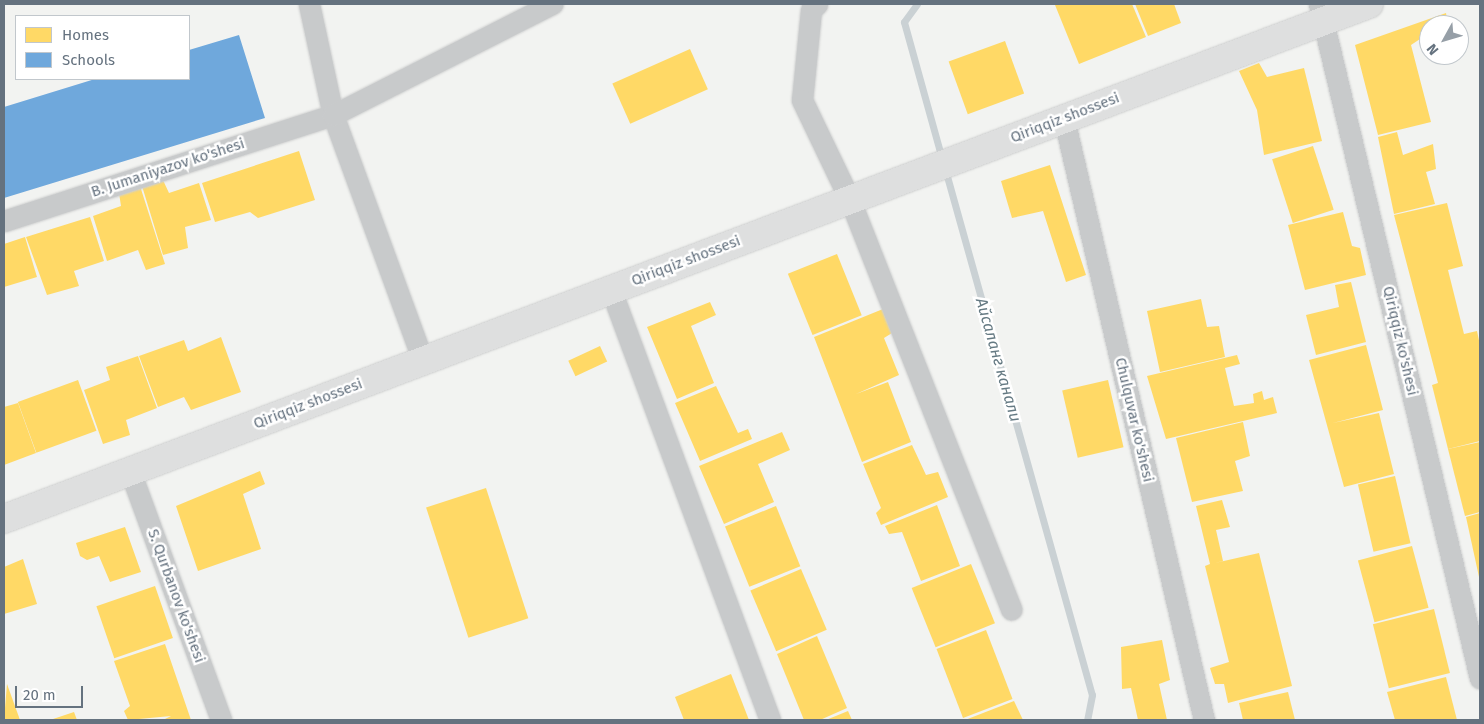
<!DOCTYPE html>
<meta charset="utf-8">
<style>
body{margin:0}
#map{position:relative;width:1484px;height:724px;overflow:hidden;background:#f2f3f1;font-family:"Fira Sans",sans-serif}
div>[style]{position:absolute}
.homes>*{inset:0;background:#ffd966;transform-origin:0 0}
.schools>*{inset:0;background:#6fa8dc}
.stream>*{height:7px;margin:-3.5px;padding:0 3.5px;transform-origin:3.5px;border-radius:3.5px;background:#cad1d4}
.roads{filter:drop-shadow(0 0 1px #cecfcf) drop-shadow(0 0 1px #cecfcf)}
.street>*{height:21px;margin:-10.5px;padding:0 10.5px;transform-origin:10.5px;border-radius:10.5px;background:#c8cacb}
.secondary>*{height:28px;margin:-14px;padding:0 14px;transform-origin:14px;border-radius:14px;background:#dedfdf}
span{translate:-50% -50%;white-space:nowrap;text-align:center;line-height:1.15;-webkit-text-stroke:5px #fff;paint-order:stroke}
.street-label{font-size:15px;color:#65727f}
.water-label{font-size:16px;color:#657a83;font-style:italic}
.frame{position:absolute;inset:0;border:5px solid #65727f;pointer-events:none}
.legend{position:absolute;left:15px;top:15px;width:175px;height:65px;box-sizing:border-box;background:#fff;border:1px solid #c1c7cc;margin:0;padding:6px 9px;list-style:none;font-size:15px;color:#65727f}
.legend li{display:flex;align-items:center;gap:10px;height:25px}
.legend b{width:25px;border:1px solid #c1c7cc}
.north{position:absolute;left:1419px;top:15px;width:50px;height:50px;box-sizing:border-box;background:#fff;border:1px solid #c1c7cc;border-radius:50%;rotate:231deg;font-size:14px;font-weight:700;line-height:20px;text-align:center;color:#65727f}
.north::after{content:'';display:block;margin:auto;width:18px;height:22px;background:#969fa7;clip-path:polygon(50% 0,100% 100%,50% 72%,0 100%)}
.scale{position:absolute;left:15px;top:686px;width:68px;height:22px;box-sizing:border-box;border:2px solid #65727f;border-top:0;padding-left:6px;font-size:15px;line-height:18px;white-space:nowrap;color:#65727f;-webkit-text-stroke:4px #fff;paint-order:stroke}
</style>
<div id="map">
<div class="homes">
<i style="clip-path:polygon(1132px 4px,1146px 37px,1079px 64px,1055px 5px)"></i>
<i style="clip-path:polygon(1135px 4px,1174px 4px,1181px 23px,1148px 36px)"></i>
<i style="clip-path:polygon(1446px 13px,1448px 25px,1429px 25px,1429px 33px,1411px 45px,1431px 122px,1378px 135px,1355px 45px)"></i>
<i style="left:1005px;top:41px;width:56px;height:60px;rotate:70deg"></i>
<i style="left:690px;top:49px;width:44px;height:85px;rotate:66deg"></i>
<i style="clip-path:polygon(1259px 63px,1267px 77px,1304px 68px,1322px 141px,1264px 155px,1257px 110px,1239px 71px)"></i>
<i style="clip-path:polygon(1397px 132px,1403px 155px,1433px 144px,1436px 169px,1426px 172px,1435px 204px,1394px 214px,1378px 137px)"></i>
<i style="left:1313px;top:146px;width:67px;height:43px;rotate:72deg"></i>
<i style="clip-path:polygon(299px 151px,315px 200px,258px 218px,250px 212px,215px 222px,202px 183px)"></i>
<i style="clip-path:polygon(1050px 165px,1086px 275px,1066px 282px,1043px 211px,1012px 218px,1001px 181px)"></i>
<i style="clip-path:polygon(162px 178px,169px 193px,199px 183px,211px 220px,185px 227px,188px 248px,163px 255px,142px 186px)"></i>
<i style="clip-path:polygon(140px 186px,165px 264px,146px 270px,138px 250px,107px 261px,93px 216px,121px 206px,119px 193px)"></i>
<i style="clip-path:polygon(1447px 203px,1463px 266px,1448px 270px,1464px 334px,1477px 331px,1480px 345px,1480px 441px,1448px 449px,1432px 385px,1438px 383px,1394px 215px)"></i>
<i style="clip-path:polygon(1343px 212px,1352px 246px,1360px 248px,1366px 275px,1305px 290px,1288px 225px)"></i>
<i style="clip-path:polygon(90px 217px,104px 261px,74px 271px,79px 286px,47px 295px,26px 237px)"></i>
<i style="clip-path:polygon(25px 237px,37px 277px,4px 287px,4px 244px)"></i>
<i style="left:837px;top:254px;width:66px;height:53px;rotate:68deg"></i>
<i style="clip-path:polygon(1351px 282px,1366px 342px,1316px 355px,1306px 315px,1339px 307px,1335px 285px)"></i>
<i style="clip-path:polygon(1201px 299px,1207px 327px,1219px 326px,1225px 357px,1160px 372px,1147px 311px)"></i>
<i style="clip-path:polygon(710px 302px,716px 315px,691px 326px,714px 383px,677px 399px,647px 327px)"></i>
<i style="clip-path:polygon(883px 309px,892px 333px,884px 338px,899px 375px,856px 394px,888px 382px,911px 442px,862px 462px,814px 337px)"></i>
<i style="clip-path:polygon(221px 337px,241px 392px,191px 410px,184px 397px,158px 407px,139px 356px,184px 340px,188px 351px)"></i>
<i style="clip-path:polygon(1366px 345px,1383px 410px,1333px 423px,1379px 413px,1394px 474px,1344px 487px,1309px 360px)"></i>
<i style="left:600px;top:346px;width:17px;height:35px;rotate:65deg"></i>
<i style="clip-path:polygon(1237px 355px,1240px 364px,1225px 368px,1234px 406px,1254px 403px,1253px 394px,1262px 391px,1264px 400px,1273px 397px,1277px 413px,1166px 439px,1147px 376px)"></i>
<i style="clip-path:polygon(138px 356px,157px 408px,126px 420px,130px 435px,103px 444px,84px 390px,110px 380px,106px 367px)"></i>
<i style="left:78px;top:380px;width:54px;height:64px;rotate:70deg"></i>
<i style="left:1108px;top:380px;width:69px;height:47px;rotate:77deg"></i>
<i style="clip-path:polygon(716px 386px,738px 433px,748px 429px,752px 439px,700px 461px,675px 403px)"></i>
<i style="clip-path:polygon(18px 403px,36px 453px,4px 465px,4px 407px)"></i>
<i style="clip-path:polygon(1243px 422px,1250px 456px,1235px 461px,1243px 491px,1192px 502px,1176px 438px)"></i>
<i style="clip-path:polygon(782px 432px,790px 450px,758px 464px,774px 502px,724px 524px,699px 466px)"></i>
<i style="clip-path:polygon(1480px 442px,1480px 512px,1465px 516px,1448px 449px)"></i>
<i style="clip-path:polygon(912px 445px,926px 475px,938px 472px,948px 497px,881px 525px,876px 513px,881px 508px,863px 464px)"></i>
<i style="clip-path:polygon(260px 471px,265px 484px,243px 494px,261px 549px,198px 571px,176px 506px)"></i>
<i style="left:1395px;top:476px;width:69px;height:38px;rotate:77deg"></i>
<i style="left:486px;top:488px;width:137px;height:63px;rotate:72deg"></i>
<i style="clip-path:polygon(1222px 500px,1230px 527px,1216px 530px,1223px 561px,1215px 563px,1259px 553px,1292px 686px,1228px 703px,1224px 684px,1215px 684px,1210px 668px,1229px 662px,1205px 566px,1210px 564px,1196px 506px)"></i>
<i style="clip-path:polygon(937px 505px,960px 566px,921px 581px,902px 532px,889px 534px,885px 526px)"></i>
<i style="left:776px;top:506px;width:65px;height:55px;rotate:68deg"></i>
<i style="clip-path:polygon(1480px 513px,1480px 577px,1479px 577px,1466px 517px)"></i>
<i style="clip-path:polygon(125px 527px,141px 572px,110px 582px,99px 556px,87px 560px,80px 556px,76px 543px)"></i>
<i style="left:1412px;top:546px;width:64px;height:56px;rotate:75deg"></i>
<i style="clip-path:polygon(23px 559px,37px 604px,4px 614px,4px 567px)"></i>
<i style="left:971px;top:564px;width:64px;height:64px;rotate:68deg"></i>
<i style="left:801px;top:569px;width:66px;height:55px;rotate:67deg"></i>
<i style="left:155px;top:586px;width:55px;height:62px;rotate:71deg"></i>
<i style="left:1434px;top:609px;width:66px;height:63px;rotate:76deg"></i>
<i style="left:986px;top:630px;width:74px;height:53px;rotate:69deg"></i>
<i style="clip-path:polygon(817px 636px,847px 708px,820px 720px,804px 720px,777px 654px)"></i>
<i style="clip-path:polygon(1162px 640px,1170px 680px,1159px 684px,1167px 720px,1138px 720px,1131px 688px,1122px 689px,1121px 647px)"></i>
<i style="clip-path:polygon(165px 644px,191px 720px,163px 720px,171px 716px,128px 720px,124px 711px,130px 706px,114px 661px)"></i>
<i style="clip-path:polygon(731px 674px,749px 720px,684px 720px,675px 697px)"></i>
<i style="clip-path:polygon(1446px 677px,1457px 720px,1395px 720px,1387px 692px)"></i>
<i style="clip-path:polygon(7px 684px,20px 720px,4px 720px)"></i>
<i style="clip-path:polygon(1288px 692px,1295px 720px,1243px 720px,1239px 703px)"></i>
<i style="clip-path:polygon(1014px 701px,1023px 720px,965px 720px)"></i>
<i style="clip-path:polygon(848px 711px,852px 720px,826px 720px)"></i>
<i style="clip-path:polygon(74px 712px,77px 720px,50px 720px)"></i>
</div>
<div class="schools">
<i style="clip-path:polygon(239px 35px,265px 118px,4px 198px,4px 107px,95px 79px,189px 79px,189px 50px)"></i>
</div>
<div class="stream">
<i style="left:917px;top:4px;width:22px;rotate:126deg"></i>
<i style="left:904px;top:22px;width:142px;rotate:74.5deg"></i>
<i style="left:945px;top:169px;width:546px;rotate:74.39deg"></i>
<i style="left:1092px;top:695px;width:25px;rotate:101deg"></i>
</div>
<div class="roads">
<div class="street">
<i style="left:309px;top:4px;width:114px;rotate:77.8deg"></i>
<i style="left:333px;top:115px;width:262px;rotate:69.9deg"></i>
<i style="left:817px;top:4px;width:8px;rotate:135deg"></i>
<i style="left:811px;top:10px;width:90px;rotate:95.7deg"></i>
<i style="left:802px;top:100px;width:111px;rotate:64.4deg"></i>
<i style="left:850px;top:200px;width:440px;rotate:68.5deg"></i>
<i style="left:1319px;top:4px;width:693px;rotate:76.57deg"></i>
<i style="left:1064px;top:119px;width:617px;rotate:76.89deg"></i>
<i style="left:4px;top:221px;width:346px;rotate:-17.9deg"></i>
<i style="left:333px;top:115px;width:246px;rotate:-26.9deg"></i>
<i style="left:611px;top:290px;width:458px;rotate:69.7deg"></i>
<i style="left:130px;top:471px;width:265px;rotate:69.9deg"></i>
</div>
<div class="secondary">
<i style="left:4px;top:519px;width:1459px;rotate:-20.67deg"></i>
</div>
</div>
<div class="street-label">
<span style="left:1065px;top:118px;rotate:-21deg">Qiriqqiz shossesi</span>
<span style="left:168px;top:168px;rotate:-18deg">B. Jumaniyazov ko'shesi</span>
<span style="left:686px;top:261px;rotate:-21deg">Qiriqqiz shossesi</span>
<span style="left:1400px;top:341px;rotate:77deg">Qiriqqiz ko'shesi</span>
<span style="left:308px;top:404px;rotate:-21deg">Qiriqqiz shossesi</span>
<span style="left:1134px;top:420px;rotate:77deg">Chulquvar ko'shesi</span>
<span style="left:176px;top:596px;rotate:70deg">S. Qurbanov ko'shesi</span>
</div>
<div class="water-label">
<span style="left:998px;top:360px;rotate:74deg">Айсаланг канали</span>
</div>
<div class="frame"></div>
<ul class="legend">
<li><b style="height:14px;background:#ffd966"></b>Homes</li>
<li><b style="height:14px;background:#6fa8dc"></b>Schools</li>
</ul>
<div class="north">N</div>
<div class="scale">20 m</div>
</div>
